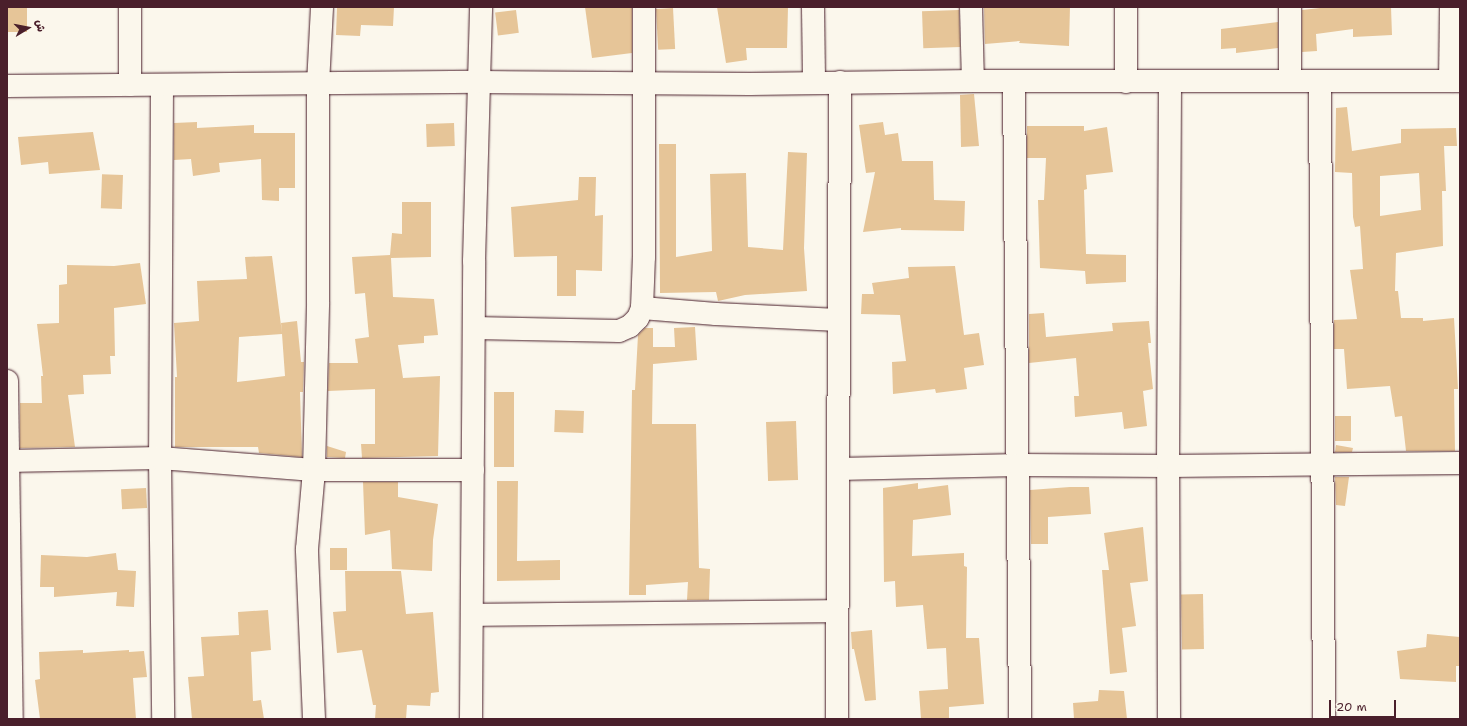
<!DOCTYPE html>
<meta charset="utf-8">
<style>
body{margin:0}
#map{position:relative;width:1467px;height:726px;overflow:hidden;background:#fbf7ec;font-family:"Shantell Sans","Playpen Sans Arabic",sans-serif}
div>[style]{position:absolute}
.building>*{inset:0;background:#e6c598;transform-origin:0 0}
.roads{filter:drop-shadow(0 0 1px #4a1f2b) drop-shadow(0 0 1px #4a1f2b)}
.street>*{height:22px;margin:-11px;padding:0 11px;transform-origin:11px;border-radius:11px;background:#fbf7ec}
.secondary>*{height:22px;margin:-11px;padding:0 11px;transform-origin:11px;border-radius:11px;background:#fbf7ec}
span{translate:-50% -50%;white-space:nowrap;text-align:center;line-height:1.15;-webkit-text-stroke:3px #fbf7ec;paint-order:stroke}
.frame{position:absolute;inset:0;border:8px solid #4a1f2b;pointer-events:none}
.north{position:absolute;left:8px;top:8px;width:40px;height:40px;-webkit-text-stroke:3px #fbf7ec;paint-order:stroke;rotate:80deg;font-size:11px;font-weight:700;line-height:16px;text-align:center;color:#4a1f2b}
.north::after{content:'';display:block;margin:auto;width:14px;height:18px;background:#4a1f2b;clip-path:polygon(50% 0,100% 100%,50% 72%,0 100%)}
.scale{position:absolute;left:1329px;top:700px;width:67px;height:18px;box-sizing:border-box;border:2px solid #4a1f2b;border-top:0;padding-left:5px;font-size:12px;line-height:14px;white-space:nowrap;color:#4a1f2b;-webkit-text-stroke:3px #fbf7ec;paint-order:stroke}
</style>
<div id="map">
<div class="building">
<i style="left:7px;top:7px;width:20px;height:25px"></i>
<i style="clip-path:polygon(337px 7px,394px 7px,393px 26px,361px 25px,360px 36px,336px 35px)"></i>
<i style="clip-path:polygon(585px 7px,632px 7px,632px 53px,592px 58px)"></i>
<i style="clip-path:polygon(717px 7px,788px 7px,787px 48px,746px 48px,747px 60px,726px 63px)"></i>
<i style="clip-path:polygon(984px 7px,1070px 7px,1069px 46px,1019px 43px,1020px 41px,985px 44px)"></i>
<i style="clip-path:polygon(1329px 7px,1347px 7px,1347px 8px,1391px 7px,1392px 35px,1353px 37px,1353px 29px,1316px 34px,1317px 51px,1302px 52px,1302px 10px)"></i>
<i style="left:673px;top:8px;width:41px;height:17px;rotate:87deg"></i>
<i style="left:516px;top:10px;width:23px;height:21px;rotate:83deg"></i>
<i style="left:959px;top:10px;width:37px;height:37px;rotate:88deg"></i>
<i style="clip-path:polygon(1278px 22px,1278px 48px,1236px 53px,1236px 48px,1221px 49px,1221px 29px)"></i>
<i style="clip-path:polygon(974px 94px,979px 146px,961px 147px,960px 95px)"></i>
<i style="clip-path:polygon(evenodd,1347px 107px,1352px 151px,1401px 143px,1401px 129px,1456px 128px,1457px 146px,1444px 146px,1446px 191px,1442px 191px,1443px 246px,1396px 253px,1395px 291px,1398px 291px,1401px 318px,1423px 318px,1423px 321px,1454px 318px,1458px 389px,1454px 389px,1455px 451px,1406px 451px,1402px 416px,1395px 417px,1390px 386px,1347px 389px,1344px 349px,1334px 349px,1334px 320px,1357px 319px,1350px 270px,1363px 269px,1360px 226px,1355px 227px,1353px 217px,1352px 173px,1335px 172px,1336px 108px,1347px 107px,1419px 173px,1421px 210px,1380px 216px,1380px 176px,1419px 173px)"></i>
<i style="clip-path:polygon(197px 122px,197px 128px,254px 125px,254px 133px,295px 133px,295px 188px,279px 188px,279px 201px,262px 200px,261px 159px,219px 163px,220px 172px,193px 176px,191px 159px,174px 160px,174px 123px)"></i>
<i style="clip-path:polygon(883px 122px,885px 135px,898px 133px,902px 161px,933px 161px,934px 200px,965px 201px,964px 231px,901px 230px,901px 228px,863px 232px,875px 172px,866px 173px,859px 125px)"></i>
<i style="left:454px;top:123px;width:23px;height:28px;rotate:88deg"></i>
<i style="clip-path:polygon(1027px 126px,1084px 126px,1084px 131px,1107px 127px,1113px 172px,1086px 175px,1087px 189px,1084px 190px,1086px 254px,1126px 255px,1126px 282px,1086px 284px,1085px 271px,1040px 268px,1038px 200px,1044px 200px,1046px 158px,1027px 158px)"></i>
<i style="clip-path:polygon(93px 132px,100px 170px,49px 174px,48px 162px,21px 165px,18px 137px)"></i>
<i style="clip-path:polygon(659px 144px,676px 144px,676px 257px,712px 251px,710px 174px,746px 173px,748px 247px,783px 250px,788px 152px,807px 153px,804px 248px,807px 291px,745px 295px,718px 301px,716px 292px,660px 293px)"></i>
<i style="left:123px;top:175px;width:34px;height:21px;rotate:92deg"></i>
<i style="clip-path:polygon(579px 177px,596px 177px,595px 216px,603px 215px,602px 271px,576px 270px,576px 296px,557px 296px,557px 256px,514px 257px,511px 207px,578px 200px)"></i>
<i style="clip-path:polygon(402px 202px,431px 202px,431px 257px,391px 258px,393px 297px,434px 299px,438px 335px,424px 336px,424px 343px,398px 345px,403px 378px,440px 376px,438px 456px,362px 458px,361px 444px,375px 444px,375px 389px,328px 391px,329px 363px,358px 363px,355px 339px,369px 337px,365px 293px,355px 294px,352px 257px,390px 255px,392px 233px,402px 234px)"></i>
<i style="clip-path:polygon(evenodd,272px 256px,282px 333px,281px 323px,297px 321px,301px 362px,304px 362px,303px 392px,300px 392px,302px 457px,259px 453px,258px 447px,175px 447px,175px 377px,177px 377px,174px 323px,199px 321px,197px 281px,247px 279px,245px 257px,272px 256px,282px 334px,285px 376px,237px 382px,239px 337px,282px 334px)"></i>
<i style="clip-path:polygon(140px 263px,146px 304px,114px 308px,115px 356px,110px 356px,111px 374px,83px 375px,84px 394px,68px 395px,75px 447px,20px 448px,20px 403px,42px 403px,41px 376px,43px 376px,37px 324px,59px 323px,59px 285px,67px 284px,67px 265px,114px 266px)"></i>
<i style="clip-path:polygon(955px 266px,964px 335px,979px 333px,984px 365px,964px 368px,967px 389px,936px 393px,935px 389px,893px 394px,892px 362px,906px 361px,900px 315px,861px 314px,862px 294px,874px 294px,872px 283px,909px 278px,908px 267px)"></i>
<i style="clip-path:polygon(1044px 313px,1046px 337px,1113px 331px,1112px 323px,1149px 321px,1151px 343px,1148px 343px,1153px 389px,1143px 391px,1147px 426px,1124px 429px,1122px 412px,1075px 417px,1074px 396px,1079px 396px,1076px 358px,1029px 363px,1029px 314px)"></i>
<i style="clip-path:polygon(695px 327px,697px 360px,653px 364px,652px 424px,696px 424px,699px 568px,710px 569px,709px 600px,687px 600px,688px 582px,646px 585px,646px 595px,629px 595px,632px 390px,635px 390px,638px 335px,645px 328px,653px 328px,653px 347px,675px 347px,674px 328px)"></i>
<i style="left:494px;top:392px;width:20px;height:75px"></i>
<i style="left:555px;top:410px;width:29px;height:22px;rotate:2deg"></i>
<i style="left:1335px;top:416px;width:16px;height:25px"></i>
<i style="left:796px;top:421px;width:59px;height:30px;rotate:88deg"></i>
<i style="clip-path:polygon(1336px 445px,1353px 448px,1352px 452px,1335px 452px)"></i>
<i style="clip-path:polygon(327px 446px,346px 452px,345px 458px,327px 457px)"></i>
<i style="clip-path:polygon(1335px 477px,1349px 477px,1345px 506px,1336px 505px)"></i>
<i style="clip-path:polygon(497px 481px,518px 481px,517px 561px,560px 560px,560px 580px,497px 581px)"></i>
<i style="clip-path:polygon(363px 482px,398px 482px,398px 497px,438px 504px,433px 540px,432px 571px,392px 569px,390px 530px,365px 535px)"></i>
<i style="clip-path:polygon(918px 483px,918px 489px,948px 485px,951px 515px,913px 520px,912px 556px,964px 553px,964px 566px,967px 567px,966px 638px,979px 638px,984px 704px,949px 707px,949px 719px,921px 719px,919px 691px,948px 689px,946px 648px,927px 649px,923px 605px,896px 607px,895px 581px,884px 582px,883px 488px)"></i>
<i style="clip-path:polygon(1070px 487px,1089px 487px,1091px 514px,1048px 517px,1048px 544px,1031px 544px,1030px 490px)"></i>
<i style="left:146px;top:488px;width:20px;height:25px;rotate:87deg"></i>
<i style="clip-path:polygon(1143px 527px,1148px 581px,1130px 583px,1136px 626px,1122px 628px,1127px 672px,1110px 674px,1102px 570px,1109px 570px,1104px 533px)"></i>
<i style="left:330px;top:548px;width:17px;height:22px"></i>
<i style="clip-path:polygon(116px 553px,118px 570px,136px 571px,134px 607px,116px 606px,117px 592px,54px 597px,54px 587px,40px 587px,41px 555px,87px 557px)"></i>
<i style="clip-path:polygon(345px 571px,401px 571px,406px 614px,433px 612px,439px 692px,431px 693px,430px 706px,407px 705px,406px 719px,375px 719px,376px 705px,373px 705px,362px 650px,337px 653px,333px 612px,346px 611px)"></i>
<i style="left:1203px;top:594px;width:55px;height:22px;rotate:89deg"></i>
<i style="clip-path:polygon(268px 610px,271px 650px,251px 652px,253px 701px,261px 700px,264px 719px,192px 719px,188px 677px,204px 676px,201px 637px,239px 635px,238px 612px)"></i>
<i style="clip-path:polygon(872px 630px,876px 700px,865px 701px,854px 649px,852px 649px,851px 632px)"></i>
<i style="clip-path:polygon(1427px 634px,1460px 637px,1459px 666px,1456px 666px,1456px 682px,1400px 679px,1397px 651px,1426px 647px)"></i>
<i style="clip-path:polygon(83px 650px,83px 653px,129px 650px,129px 652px,144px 651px,147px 677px,133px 678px,136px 719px,40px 719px,35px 680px,40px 679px,39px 652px)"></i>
<i style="clip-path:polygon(1099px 690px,1124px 691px,1127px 719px,1074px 719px,1073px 703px,1098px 701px)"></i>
</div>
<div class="roads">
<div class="street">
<i style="left:130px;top:7px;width:78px;rotate:90deg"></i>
<i style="left:813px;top:7px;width:75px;rotate:89.2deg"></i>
<i style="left:971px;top:7px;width:74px;rotate:88.5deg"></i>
<i style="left:1290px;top:7px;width:74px;rotate:90deg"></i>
<i style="left:1014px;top:81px;width:638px;rotate:89.46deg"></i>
<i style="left:1450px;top:81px;width:74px;rotate:-89.2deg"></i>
<i style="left:1126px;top:82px;width:75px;rotate:-90deg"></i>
<i style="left:1320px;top:82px;width:637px;rotate:89.64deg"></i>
<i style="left:162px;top:85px;width:373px;rotate:90.3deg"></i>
<i style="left:160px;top:458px;width:261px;rotate:89.3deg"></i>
<i style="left:642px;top:308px;width:74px;rotate:4.6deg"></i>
<i style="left:716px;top:314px;width:122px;rotate:2.8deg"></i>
<i style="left:474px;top:328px;width:145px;rotate:1.2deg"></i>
<i style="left:619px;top:331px;width:12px;rotate:-24deg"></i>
<i style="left:630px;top:326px;width:11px;rotate:-45deg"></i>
<i style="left:638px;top:318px;width:11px;rotate:-68deg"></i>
<i style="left:642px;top:308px;width:51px;rotate:-87.8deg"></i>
<i style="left:644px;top:257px;width:250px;rotate:-90deg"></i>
<i style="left:7px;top:381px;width:338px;rotate:89.2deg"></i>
<i style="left:7px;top:461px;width:153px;rotate:-1.1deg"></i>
<i style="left:160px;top:458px;width:154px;rotate:4.5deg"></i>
<i style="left:314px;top:470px;width:159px"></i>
<i style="left:838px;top:469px;width:181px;rotate:-1.3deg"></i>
<i style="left:1019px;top:465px;width:149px;rotate:0.4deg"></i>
<i style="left:1168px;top:466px;width:292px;rotate:-0.6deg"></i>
<i style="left:472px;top:615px;width:365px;rotate:-0.6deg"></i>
<i style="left:314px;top:719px;width:170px;rotate:-92.4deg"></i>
<i style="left:307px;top:549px;width:79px;rotate:-84.9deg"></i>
<i style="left:314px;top:470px;width:168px;rotate:-88.6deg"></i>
<i style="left:318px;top:302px;width:218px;rotate:-90deg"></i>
<i style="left:318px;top:84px;width:77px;rotate:-87deg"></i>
<i style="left:471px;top:719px;width:458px;rotate:-89.6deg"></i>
<i style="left:474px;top:261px;width:254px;rotate:-88.4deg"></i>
<i style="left:837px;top:719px;width:637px;rotate:-89.73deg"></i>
<i style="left:1169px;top:719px;width:253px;rotate:-90.2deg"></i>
<i style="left:1168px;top:466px;width:384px;rotate:-89.7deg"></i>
</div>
<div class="secondary">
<i style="left:7px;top:86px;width:473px;rotate:-0.5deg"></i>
<i style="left:480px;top:82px;width:270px;rotate:0.4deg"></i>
<i style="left:750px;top:84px;width:223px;rotate:-0.8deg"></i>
<i style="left:973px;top:81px;width:487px"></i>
</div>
</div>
<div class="frame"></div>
<div class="north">ش</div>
<div class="scale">20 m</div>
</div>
